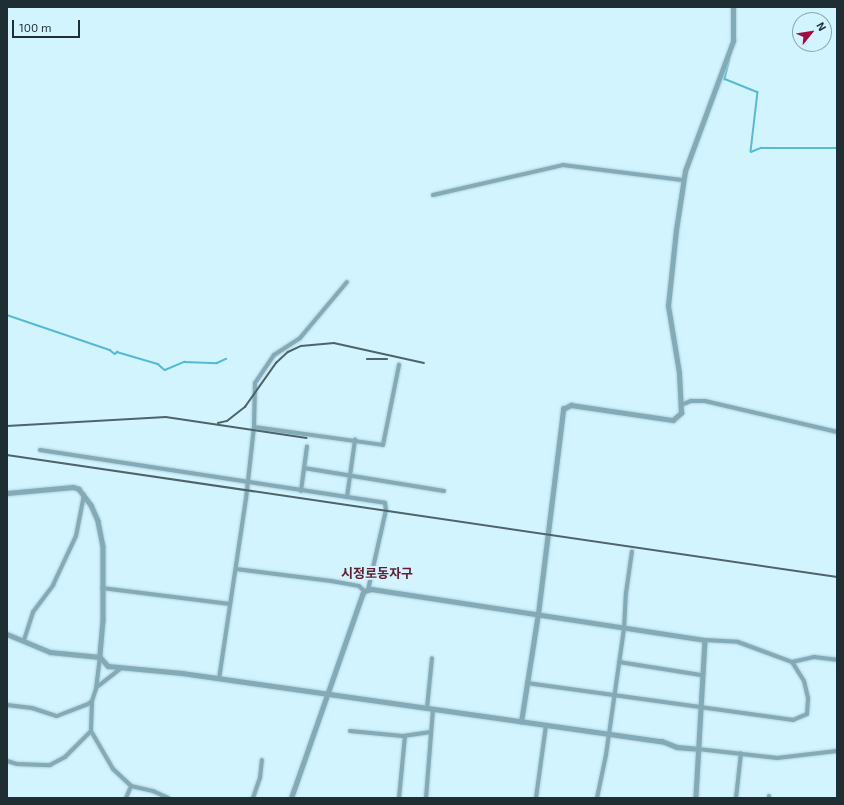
<!DOCTYPE html>
<meta charset="utf-8">
<style>
body{margin:0}
#map{position:relative;width:844px;height:805px;overflow:hidden;background:#d2f4ff;font-family:"Exo 2","Noto Sans KR",sans-serif}
div>[style]{position:absolute}
.stream>*{height:1.5px;margin:-0.75px;padding:0 0.75px;transform-origin:0.75px;border-radius:0.75px;background:#54bad7}
.roads{filter:drop-shadow(0 0 1px #b2d0da) drop-shadow(0 0 1px #b2d0da)}
.minor>*{height:4px;margin:-2px;padding:0 2px;transform-origin:2px;border-radius:2px;background:#83aab7}
.tertiary>*{height:4.5px;margin:-2.25px;padding:0 2.25px;transform-origin:2.25px;border-radius:2.25px;background:#83aab7}
.rail>*{height:1.5px;margin:-0.75px;padding:0 0.75px;transform-origin:0.75px;border-radius:0.75px;background:#4f636a}
span{translate:-50% -50%;white-space:nowrap;text-align:center;line-height:1.15;-webkit-text-stroke:4px #d2f4ff;paint-order:stroke}
.quarter-label{font-size:13px;color:#631e2f;font-weight:700}
.frame{position:absolute;inset:0;border:8px solid #1e2e33;pointer-events:none}
.north{position:absolute;left:792px;top:12px;width:40px;height:40px;box-sizing:border-box;background:#d2f4ff;border:1px solid #8aa5ad;border-radius:50%;rotate:60deg;font-size:11px;font-weight:700;line-height:16px;text-align:center;color:#1e2e33}
.north::after{content:'';display:block;margin:auto;width:14px;height:18px;background:#a40b43;clip-path:polygon(50% 0,100% 100%,50% 72%,0 100%)}
.scale{position:absolute;left:12px;top:20px;width:68px;height:18px;box-sizing:border-box;border:2px solid #1e2e33;border-top:0;padding-left:5px;font-size:12px;line-height:14px;white-space:nowrap;color:#1e2e33;-webkit-text-stroke:3px #d2f4ff;paint-order:stroke}
</style>
<div id="map">
<div class="stream">
<i style="left:730px;top:59px;width:21px;rotate:104deg"></i>
<i style="left:725px;top:79px;width:35px;rotate:22deg"></i>
<i style="left:758px;top:92px;width:60px;rotate:96.7deg"></i>
<i style="left:751px;top:152px;width:11px;rotate:-22deg"></i>
<i style="left:761px;top:148px;width:76px"></i>
<i style="left:7px;top:315px;width:109px;rotate:18.8deg"></i>
<i style="left:110px;top:350px;width:6px;rotate:39deg"></i>
<i style="left:115px;top:354px;width:3px;rotate:-45deg"></i>
<i style="left:117px;top:352px;width:43px;rotate:16.3deg"></i>
<i style="left:158px;top:364px;width:9px;rotate:41deg"></i>
<i style="left:165px;top:370px;width:21px;rotate:-23deg"></i>
<i style="left:184px;top:362px;width:33px;rotate:2deg"></i>
<i style="left:217px;top:363px;width:10px;rotate:-24deg"></i>
<i style="left:7px;top:452px;width:5px;rotate:90deg"></i>
</div>
<div class="roads">
<div class="minor">
<i style="left:433px;top:195px;width:133px;rotate:-13deg"></i>
<i style="left:563px;top:165px;width:120px;rotate:7.2deg"></i>
<i style="left:681px;top:405px;width:11px;rotate:-22deg"></i>
<i style="left:691px;top:401px;width:14px"></i>
<i style="left:705px;top:401px;width:136px;rotate:13.2deg"></i>
<i style="left:254px;top:427px;width:130px;rotate:7.9deg"></i>
<i style="left:383px;top:445px;width:82px;rotate:-78.7deg"></i>
<i style="left:40px;top:450px;width:349px;rotate:8.7deg"></i>
<i style="left:385px;top:503px;width:7px;rotate:82deg"></i>
<i style="left:386px;top:510px;width:82px;rotate:102.7deg"></i>
<i style="left:304px;top:468px;width:142px;rotate:9.3deg"></i>
<i style="left:301px;top:491px;width:45px;rotate:-82.4deg"></i>
<i style="left:347px;top:497px;width:58px;rotate:-82deg"></i>
<i style="left:236px;top:569px;width:96px;rotate:7.2deg"></i>
<i style="left:331px;top:581px;width:28px;rotate:10deg"></i>
<i style="left:359px;top:586px;width:7px;rotate:45deg"></i>
<i style="left:102px;top:588px;width:129px;rotate:7.1deg"></i>
<i style="left:24px;top:640px;width:29px;rotate:-72deg"></i>
<i style="left:33px;top:612px;width:34px;rotate:-53deg"></i>
<i style="left:53px;top:585px;width:54px;rotate:-64.9deg"></i>
<i style="left:76px;top:536px;width:42px;rotate:-79deg"></i>
<i style="left:705px;top:640px;width:33px;rotate:3deg"></i>
<i style="left:738px;top:642px;width:58px;rotate:20.3deg"></i>
<i style="left:792px;top:662px;width:23px;rotate:-13deg"></i>
<i style="left:814px;top:657px;width:23px;rotate:7deg"></i>
<i style="left:619px;top:662px;width:83px;rotate:9deg"></i>
<i style="left:219px;top:679px;width:182px;rotate:-81.5deg"></i>
<i style="left:246px;top:499px;width:72px;rotate:-83.7deg"></i>
<i style="left:254px;top:427px;width:44px;rotate:-88.7deg"></i>
<i style="left:255px;top:383px;width:34px;rotate:-56deg"></i>
<i style="left:274px;top:355px;width:31px;rotate:-33deg"></i>
<i style="left:300px;top:338px;width:73px;rotate:-50deg"></i>
<i style="left:527px;top:683px;width:269px;rotate:7.9deg"></i>
<i style="left:793px;top:720px;width:15px;rotate:-23deg"></i>
<i style="left:807px;top:714px;width:16px;rotate:-86deg"></i>
<i style="left:808px;top:698px;width:17px;rotate:-103deg"></i>
<i style="left:804px;top:681px;width:22px;rotate:-122deg"></i>
<i style="left:97px;top:687px;width:31px;rotate:-38deg"></i>
<i style="left:92px;top:701px;width:30px;rotate:92deg"></i>
<i style="left:91px;top:731px;width:44px;rotate:59.9deg"></i>
<i style="left:113px;top:769px;width:25px;rotate:43deg"></i>
<i style="left:131px;top:786px;width:23px;rotate:13deg"></i>
<i style="left:153px;top:791px;width:17px;rotate:25deg"></i>
<i style="left:7px;top:705px;width:25px;rotate:7deg"></i>
<i style="left:32px;top:708px;width:26px;rotate:18deg"></i>
<i style="left:57px;top:716px;width:33px;rotate:-21deg"></i>
<i style="left:88px;top:704px;width:5px;rotate:-37deg"></i>
<i style="left:92px;top:701px;width:13px;rotate:-72deg"></i>
<i style="left:96px;top:689px;width:32px;rotate:-83deg"></i>
<i style="left:427px;top:708px;width:50px;rotate:-84.3deg"></i>
<i style="left:350px;top:731px;width:53px;rotate:5.4deg"></i>
<i style="left:403px;top:736px;width:28px;rotate:-8deg"></i>
<i style="left:698px;top:749px;width:80px;rotate:6.5deg"></i>
<i style="left:777px;top:758px;width:60px;rotate:-6.7deg"></i>
<i style="left:7px;top:761px;width:10px;rotate:17deg"></i>
<i style="left:17px;top:764px;width:33px;rotate:2deg"></i>
<i style="left:50px;top:765px;width:17px;rotate:-28deg"></i>
<i style="left:65px;top:757px;width:37px;rotate:-45deg"></i>
<i style="left:126px;top:798px;width:13px;rotate:-67deg"></i>
<i style="left:253px;top:798px;width:21px;rotate:-71deg"></i>
<i style="left:260px;top:778px;width:18px;rotate:-84deg"></i>
<i style="left:399px;top:798px;width:62px;rotate:-84.5deg"></i>
<i style="left:426px;top:798px;width:89px;rotate:-85.5deg"></i>
<i style="left:536px;top:798px;width:74px;rotate:-82.2deg"></i>
<i style="left:597px;top:798px;width:44px;rotate:-78.2deg"></i>
<i style="left:606px;top:755px;width:127px;rotate:-81.9deg"></i>
<i style="left:624px;top:629px;width:36px;rotate:-87deg"></i>
<i style="left:626px;top:593px;width:42px;rotate:-81.9deg"></i>
<i style="left:736px;top:798px;width:45px;rotate:-83.7deg"></i>
<i style="left:769px;top:798px;width:2px;rotate:-90deg"></i>
</div>
<div class="tertiary">
<i style="left:7px;top:493px;width:66px;rotate:-5.2deg"></i>
<i style="left:73px;top:487px;width:6px;rotate:18deg"></i>
<i style="left:79px;top:489px;width:20px;rotate:53deg"></i>
<i style="left:91px;top:505px;width:17px;rotate:66deg"></i>
<i style="left:98px;top:521px;width:25px;rotate:79deg"></i>
<i style="left:103px;top:546px;width:74px;rotate:90deg"></i>
<i style="left:103px;top:620px;width:37px;rotate:95deg"></i>
<i style="left:100px;top:657px;width:12px;rotate:48deg"></i>
<i style="left:108px;top:666px;width:74px;rotate:5.4deg"></i>
<i style="left:182px;top:673px;width:485px;rotate:8.1deg"></i>
<i style="left:662px;top:741px;width:16px;rotate:22deg"></i>
<i style="left:677px;top:747px;width:21px;rotate:5deg"></i>
<i style="left:7px;top:634px;width:47px;rotate:22.7deg"></i>
<i style="left:50px;top:652px;width:50px;rotate:5.7deg"></i>
<i style="left:521px;top:722px;width:109px;rotate:-81.1deg"></i>
<i style="left:538px;top:614px;width:207px;rotate:-83deg"></i>
<i style="left:563px;top:409px;width:9px;rotate:-27deg"></i>
<i style="left:571px;top:405px;width:103px;rotate:8.4deg"></i>
<i style="left:673px;top:420px;width:11px;rotate:-41deg"></i>
<i style="left:681px;top:413px;width:40px;rotate:-92.9deg"></i>
<i style="left:679px;top:373px;width:68px;rotate:-99.3deg"></i>
<i style="left:668px;top:306px;width:76px;rotate:-84deg"></i>
<i style="left:676px;top:230px;width:60px;rotate:-81.3deg"></i>
<i style="left:685px;top:171px;width:139px;rotate:-69.7deg"></i>
<i style="left:733px;top:41px;width:34px;rotate:-90deg"></i>
<i style="left:291px;top:798px;width:215px;rotate:-70.7deg"></i>
<i style="left:362px;top:595px;width:4px;rotate:-63deg"></i>
<i style="left:364px;top:591px;width:8px;rotate:-14deg"></i>
<i style="left:372px;top:589px;width:337px;rotate:8.7deg"></i>
<i style="left:705px;top:640px;width:158px;rotate:93.3deg"></i>
</div>
</div>
<div class="rail">
<i style="left:367px;top:359px;width:20px"></i>
<i style="left:218px;top:423px;width:9px;rotate:-13deg"></i>
<i style="left:227px;top:421px;width:23px;rotate:-38deg"></i>
<i style="left:245px;top:407px;width:54px;rotate:-54.8deg"></i>
<i style="left:276px;top:363px;width:16px;rotate:-43deg"></i>
<i style="left:288px;top:352px;width:14px;rotate:-25deg"></i>
<i style="left:301px;top:346px;width:33px;rotate:-5deg"></i>
<i style="left:334px;top:343px;width:92px;rotate:12.5deg"></i>
<i style="left:7px;top:426px;width:159px;rotate:-3.2deg"></i>
<i style="left:166px;top:417px;width:142px;rotate:8.5deg"></i>
<i style="left:7px;top:455px;width:839px;rotate:8.36deg"></i>
</div>
<div class="quarter-label">
<span style="left:377px;top:573px">시정로동자구</span>
</div>
<div class="frame"></div>
<div class="north">N</div>
<div class="scale">100 m</div>
</div>
